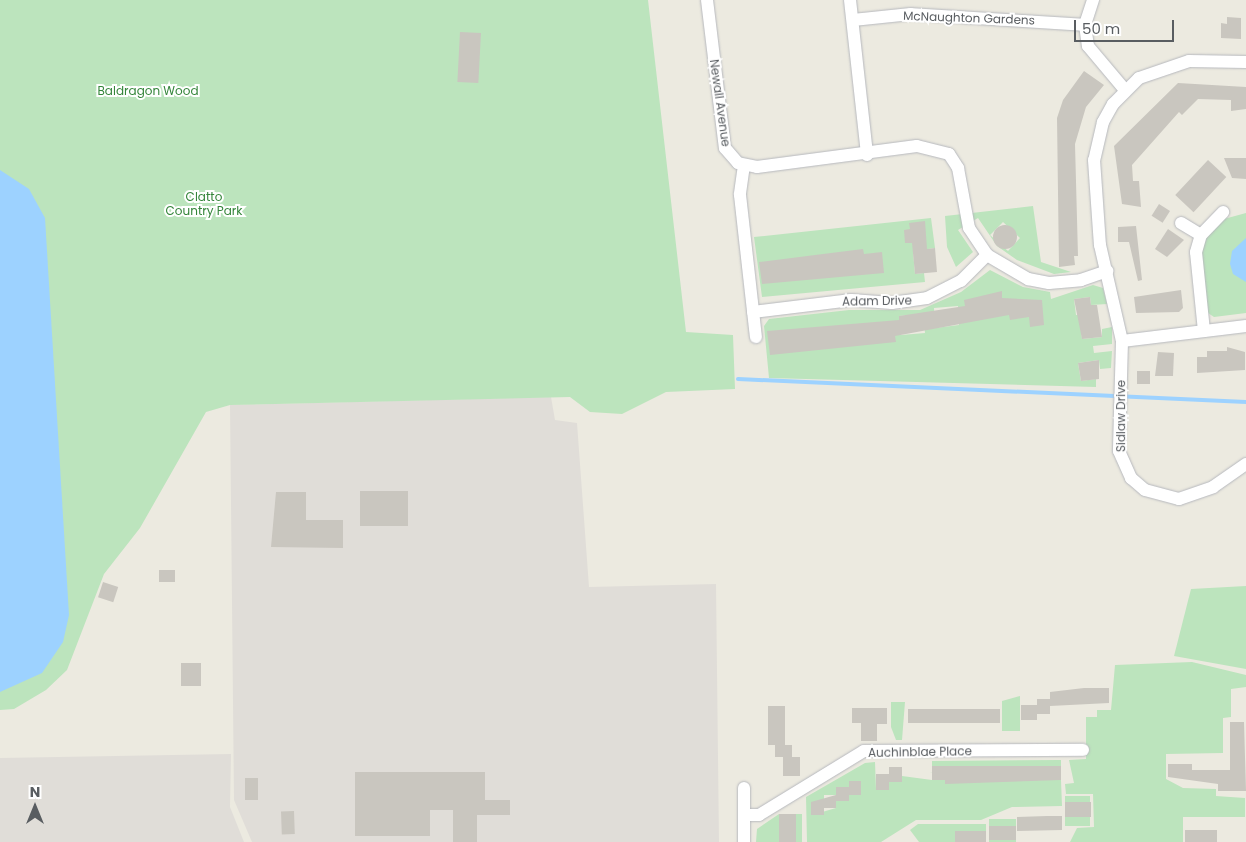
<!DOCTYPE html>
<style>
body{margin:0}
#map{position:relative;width:1246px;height:842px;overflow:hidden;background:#eceae0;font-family:Poppins,sans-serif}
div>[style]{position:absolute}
.industrial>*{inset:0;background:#e0ddd8}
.green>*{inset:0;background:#bce4bd;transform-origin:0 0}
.water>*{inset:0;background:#9dd2ff}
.stream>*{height:4px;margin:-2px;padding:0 2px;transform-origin:2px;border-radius:2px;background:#9dd2ff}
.building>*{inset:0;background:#c9c6bf;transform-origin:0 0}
.round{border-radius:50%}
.roads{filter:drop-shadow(0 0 1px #b6b8bd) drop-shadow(0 0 1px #b6b8bd)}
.street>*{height:12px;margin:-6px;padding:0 6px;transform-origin:6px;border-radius:6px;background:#fff}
span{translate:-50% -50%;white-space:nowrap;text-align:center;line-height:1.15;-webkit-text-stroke:4px #fff;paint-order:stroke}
.street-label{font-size:12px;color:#595d61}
.park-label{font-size:12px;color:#34853a}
.north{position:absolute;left:10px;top:782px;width:50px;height:50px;-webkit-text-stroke:4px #fff;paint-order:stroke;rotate:0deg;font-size:14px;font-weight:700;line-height:20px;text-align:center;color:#595d61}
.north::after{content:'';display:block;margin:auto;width:18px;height:22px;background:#595d61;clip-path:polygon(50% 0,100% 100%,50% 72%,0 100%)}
.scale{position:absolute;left:1074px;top:20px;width:100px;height:22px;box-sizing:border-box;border:2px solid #595d61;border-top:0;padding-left:6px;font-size:15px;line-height:18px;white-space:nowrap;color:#595d61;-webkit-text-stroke:4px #fff;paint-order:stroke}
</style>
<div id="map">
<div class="industrial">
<i style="clip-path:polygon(551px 397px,555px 420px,577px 423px,589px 587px,716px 584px,719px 842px,252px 842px,234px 800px,230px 405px)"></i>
<i style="clip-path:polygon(231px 754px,230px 807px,244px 842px,0 842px,0 758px)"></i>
</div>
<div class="green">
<i style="clip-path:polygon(0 0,648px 0,686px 332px,733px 335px,735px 389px,666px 392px,622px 414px,590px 412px,570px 397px,230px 405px,206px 412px,140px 528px,104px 574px,67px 670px,46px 690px,14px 709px,0 710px)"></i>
<i style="clip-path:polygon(evenodd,1033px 206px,1041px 262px,1071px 272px,1054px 274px,1017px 260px,997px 246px,978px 218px,958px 230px,973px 252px,956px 267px,947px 247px,945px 216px,1033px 206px,1003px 222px,1020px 238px,1008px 251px,990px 235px,1003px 222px)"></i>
<i style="clip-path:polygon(1246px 213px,1246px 313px,1214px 317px,1208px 313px,1201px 252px,1206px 237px,1224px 219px)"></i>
<i style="clip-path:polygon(931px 218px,935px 248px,913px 251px,915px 274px,924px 273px,925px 282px,762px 297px,754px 237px)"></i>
<i style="clip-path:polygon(evenodd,990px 270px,1023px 287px,1050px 292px,1051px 299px,1093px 285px,1103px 288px,1107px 304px,1091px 305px,1090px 297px,1074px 299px,1076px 315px,1093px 314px,1080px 321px,1082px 339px,1102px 337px,1102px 329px,1112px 327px,1112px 344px,1093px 346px,1094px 353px,1112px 351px,1111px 368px,1100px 369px,1099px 360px,1078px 363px,1081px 381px,1096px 379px,1096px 387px,769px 378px,764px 326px,769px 319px,849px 310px,920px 310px,961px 292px,990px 270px,958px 306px,959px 325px,935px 328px,934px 308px,958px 306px,990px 270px,923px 314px,925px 333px,901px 335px,899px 316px,923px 314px)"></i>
<i style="clip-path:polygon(1246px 586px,1246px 669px,1174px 656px,1191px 589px)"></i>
<i style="clip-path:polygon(1192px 662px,1246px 675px,1246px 687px,1231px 689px,1231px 717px,1223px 718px,1223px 753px,1166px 754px,1166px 779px,1183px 788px,1216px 789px,1216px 796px,1245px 798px,1245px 817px,1183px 817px,1183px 842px,1070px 842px,1077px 828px,1094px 827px,1093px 794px,1066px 794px,1065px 784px,1074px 783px,1069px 760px,1086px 759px,1086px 717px,1097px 717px,1097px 710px,1111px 710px,1115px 665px)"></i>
<i style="clip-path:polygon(1020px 696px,1020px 731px,1002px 731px,1002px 701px)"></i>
<i style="clip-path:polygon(891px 702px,905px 702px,902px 740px,896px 740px,891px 727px)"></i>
<i style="clip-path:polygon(evenodd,1061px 760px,1061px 766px,1046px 766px,1046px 779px,1061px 780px,1062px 806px,1012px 807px,981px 820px,916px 820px,881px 842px,807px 842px,806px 797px,865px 763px,875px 762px,876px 789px,889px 790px,889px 782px,902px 782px,902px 776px,932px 780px,932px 761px,1061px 760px,849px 781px,861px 781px,861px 795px,849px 795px,848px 801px,836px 801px,836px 808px,812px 815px,811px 802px,824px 802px,824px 795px,836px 795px,849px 787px,849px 781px)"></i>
<i style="left:1065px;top:796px;width:25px;height:30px"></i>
<i style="clip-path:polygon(779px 814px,802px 814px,802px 842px,756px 842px,757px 829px)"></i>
<i style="left:989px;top:819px;width:27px;height:23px"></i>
<i style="clip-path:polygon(918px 824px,986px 824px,986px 842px,919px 842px,910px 830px)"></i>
</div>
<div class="water">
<i style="clip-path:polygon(0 170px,29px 189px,45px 218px,69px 615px,63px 642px,42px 673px,0 692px)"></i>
<i style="clip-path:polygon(1246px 238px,1246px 282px,1233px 274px,1230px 264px,1232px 251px)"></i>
</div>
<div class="stream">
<i style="left:738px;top:379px;width:509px;rotate:2.59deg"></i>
</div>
<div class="building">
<i style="clip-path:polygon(1227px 17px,1241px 18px,1241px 39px,1221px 38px,1221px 23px,1227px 24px)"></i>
<i style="left:460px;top:32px;width:21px;height:50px;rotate:3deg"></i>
<i style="clip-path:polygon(1084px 71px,1104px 85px,1086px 107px,1075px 144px,1078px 256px,1074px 256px,1075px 265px,1059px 267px,1057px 118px,1063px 100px)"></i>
<i style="clip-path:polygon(1178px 83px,1246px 87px,1246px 109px,1231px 111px,1231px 100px,1198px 99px,1182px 115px,1179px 112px,1132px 165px,1133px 181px,1139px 181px,1141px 207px,1122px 204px,1114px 146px)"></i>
<i style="clip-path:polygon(1224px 158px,1246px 158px,1246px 179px,1232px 178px)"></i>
<i style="left:1208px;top:160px;width:25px;height:48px;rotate:43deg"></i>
<i style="left:1159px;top:204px;width:13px;height:14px;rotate:32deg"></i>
<i style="clip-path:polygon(925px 221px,927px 249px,935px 248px,937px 272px,915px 274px,912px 243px,905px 243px,904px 230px,910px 229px,909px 223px)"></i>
<i class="round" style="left:993px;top:225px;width:24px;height:24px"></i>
<i style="clip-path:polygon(1136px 226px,1142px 280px,1138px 281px,1129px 242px,1118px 242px,1118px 227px)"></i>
<i style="clip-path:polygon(1168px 229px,1184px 240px,1167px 257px,1155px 249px)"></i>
<i style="clip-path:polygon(863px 249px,864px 254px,882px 252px,884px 273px,762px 284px,759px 262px)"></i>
<i style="clip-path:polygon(1181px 290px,1183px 308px,1179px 312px,1136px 313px,1134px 297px)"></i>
<i style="clip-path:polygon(1002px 291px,1002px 298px,1042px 300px,1044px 325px,1030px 327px,1029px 317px,1010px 320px,1009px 315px,895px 336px,896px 342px,770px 355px,767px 331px,899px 320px,899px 316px,965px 306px,964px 300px)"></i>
<i style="clip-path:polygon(1090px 297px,1091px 305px,1097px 305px,1102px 337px,1082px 339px,1074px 299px)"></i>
<i style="clip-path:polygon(1227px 347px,1245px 352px,1245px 370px,1197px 373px,1197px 357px,1207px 357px,1207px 351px,1227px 351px)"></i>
<i style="clip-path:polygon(1158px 352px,1174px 353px,1173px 376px,1155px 376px)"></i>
<i style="clip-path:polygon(1099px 360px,1099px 379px,1081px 381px,1078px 363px)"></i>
<i style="left:1137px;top:371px;width:13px;height:13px"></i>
<i style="left:408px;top:491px;width:35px;height:48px;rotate:90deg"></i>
<i style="clip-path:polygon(276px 492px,306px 492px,306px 520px,343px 520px,343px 548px,271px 547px)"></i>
<i style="left:159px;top:570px;width:16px;height:12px"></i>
<i style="left:103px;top:582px;width:16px;height:16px;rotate:18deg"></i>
<i style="left:181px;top:663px;width:20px;height:23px"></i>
<i style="clip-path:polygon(1084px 688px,1109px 688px,1109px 703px,1050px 706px,1050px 692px)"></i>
<i style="left:1037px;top:699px;width:13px;height:15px"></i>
<i style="left:1021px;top:705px;width:16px;height:15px"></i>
<i style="clip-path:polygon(768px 706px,785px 706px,785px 745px,792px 745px,792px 757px,800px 757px,800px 776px,783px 776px,783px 757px,775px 757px,775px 745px,768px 745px)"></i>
<i style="clip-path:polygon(852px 708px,887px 708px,887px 724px,877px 724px,877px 741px,861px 741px,861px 723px,852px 723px)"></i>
<i style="left:1000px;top:709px;width:14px;height:92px;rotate:90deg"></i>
<i style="clip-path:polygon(1230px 722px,1244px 722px,1246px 791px,1218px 791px,1218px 784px,1168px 777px,1168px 764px,1192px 764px,1192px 770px,1230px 770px)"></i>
<i style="clip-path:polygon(932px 766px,1061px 766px,1061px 780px,945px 784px,945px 780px,932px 780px)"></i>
<i style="clip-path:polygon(889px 767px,902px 767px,902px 782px,889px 782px,889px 790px,876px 790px,876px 774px,889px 774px)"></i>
<i style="clip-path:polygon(355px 772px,485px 772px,485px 800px,510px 800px,510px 815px,477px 815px,477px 842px,453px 842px,453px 810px,430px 810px,430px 836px,355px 836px)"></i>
<i style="left:245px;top:778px;width:13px;height:22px"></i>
<i style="left:849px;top:781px;width:12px;height:14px"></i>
<i style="clip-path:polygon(836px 787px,849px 787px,849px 801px,836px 801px,836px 808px,824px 808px,824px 815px,811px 815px,811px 802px,836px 795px)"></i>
<i style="left:1065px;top:802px;width:26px;height:15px"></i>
<i style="left:294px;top:811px;width:23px;height:13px;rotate:88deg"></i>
<i style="left:779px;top:814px;width:17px;height:28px"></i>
<i style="clip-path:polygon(1047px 816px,1062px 816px,1062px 830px,1017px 831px,1017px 817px)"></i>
<i style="left:1016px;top:826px;width:14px;height:27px;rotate:90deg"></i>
<i style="left:1185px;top:830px;width:32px;height:12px"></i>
<i style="left:955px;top:831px;width:31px;height:11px"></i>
</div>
<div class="roads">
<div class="street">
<i style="left:707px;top:0;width:149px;rotate:83.1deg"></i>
<i style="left:725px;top:148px;width:20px;rotate:49deg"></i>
<i style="left:738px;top:163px;width:19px;rotate:12deg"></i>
<i style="left:757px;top:167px;width:161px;rotate:-7.5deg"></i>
<i style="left:917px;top:146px;width:33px;rotate:14deg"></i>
<i style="left:949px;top:154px;width:17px;rotate:57deg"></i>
<i style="left:958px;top:168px;width:61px;rotate:79.6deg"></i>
<i style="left:969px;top:228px;width:32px;rotate:56deg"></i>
<i style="left:987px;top:255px;width:48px;rotate:30.3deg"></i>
<i style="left:1028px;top:279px;width:21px;rotate:11deg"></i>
<i style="left:1049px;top:283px;width:32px;rotate:-5deg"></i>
<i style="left:1081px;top:280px;width:28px;rotate:-19deg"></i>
<i style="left:850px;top:0;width:156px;rotate:83.7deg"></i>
<i style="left:1093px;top:0;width:26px;rotate:108deg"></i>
<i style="left:1085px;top:25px;width:21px;rotate:82deg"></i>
<i style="left:1088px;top:46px;width:57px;rotate:49.9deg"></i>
<i style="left:853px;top:20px;width:58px;rotate:-5.9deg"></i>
<i style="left:911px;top:14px;width:174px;rotate:3.6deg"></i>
<i style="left:1246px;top:62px;width:57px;rotate:-179deg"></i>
<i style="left:1189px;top:61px;width:53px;rotate:161.2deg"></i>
<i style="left:1139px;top:78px;width:37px;rotate:135deg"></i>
<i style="left:1113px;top:104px;width:21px;rotate:119deg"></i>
<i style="left:1103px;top:122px;width:39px;rotate:103deg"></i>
<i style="left:1094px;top:160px;width:85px;rotate:86deg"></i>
<i style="left:1100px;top:245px;width:98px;rotate:77.1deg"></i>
<i style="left:1122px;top:341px;width:125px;rotate:-6.9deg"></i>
<i style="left:744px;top:165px;width:30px;rotate:98deg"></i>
<i style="left:740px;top:195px;width:143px;rotate:83.6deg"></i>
<i style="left:1181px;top:223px;width:23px;rotate:31deg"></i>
<i style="left:753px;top:312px;width:99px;rotate:-7deg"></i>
<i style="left:851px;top:300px;width:41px;rotate:4.2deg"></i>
<i style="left:892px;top:303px;width:35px;rotate:-8deg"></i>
<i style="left:927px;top:298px;width:38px;rotate:-27deg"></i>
<i style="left:961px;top:281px;width:37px;rotate:-45deg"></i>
<i style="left:1204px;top:331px;width:79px;rotate:-95.8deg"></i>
<i style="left:1196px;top:252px;width:18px;rotate:-74deg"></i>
<i style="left:1201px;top:235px;width:32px;rotate:-46deg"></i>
<i style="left:1122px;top:341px;width:110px;rotate:91.6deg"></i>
<i style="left:1119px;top:451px;width:30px;rotate:66deg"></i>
<i style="left:1131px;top:478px;width:18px;rotate:41deg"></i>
<i style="left:1145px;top:490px;width:35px;rotate:15deg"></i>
<i style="left:1179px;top:499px;width:36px;rotate:-19deg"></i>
<i style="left:1213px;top:487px;width:40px;rotate:-34.9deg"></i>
<i style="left:744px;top:788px;width:54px;rotate:90deg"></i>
<i style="left:744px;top:815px;width:15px"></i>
<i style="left:759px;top:815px;width:123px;rotate:-31.4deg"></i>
<i style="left:864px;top:751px;width:219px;rotate:-0.3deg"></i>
</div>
</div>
<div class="street-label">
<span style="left:969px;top:18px;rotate:2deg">McNaughton Gardens</span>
<span style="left:720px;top:103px;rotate:82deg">Newall Avenue</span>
<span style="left:877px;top:301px;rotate:-1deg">Adam Drive</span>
<span style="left:1121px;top:416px;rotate:-90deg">Sidlaw Drive</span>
<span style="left:920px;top:752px;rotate:-1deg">Auchinblae Place</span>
</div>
<div class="park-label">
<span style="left:148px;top:91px">Baldragon Wood</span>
<span style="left:204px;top:204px">Clatto<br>Country Park</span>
</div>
<div class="north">N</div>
<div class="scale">50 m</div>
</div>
